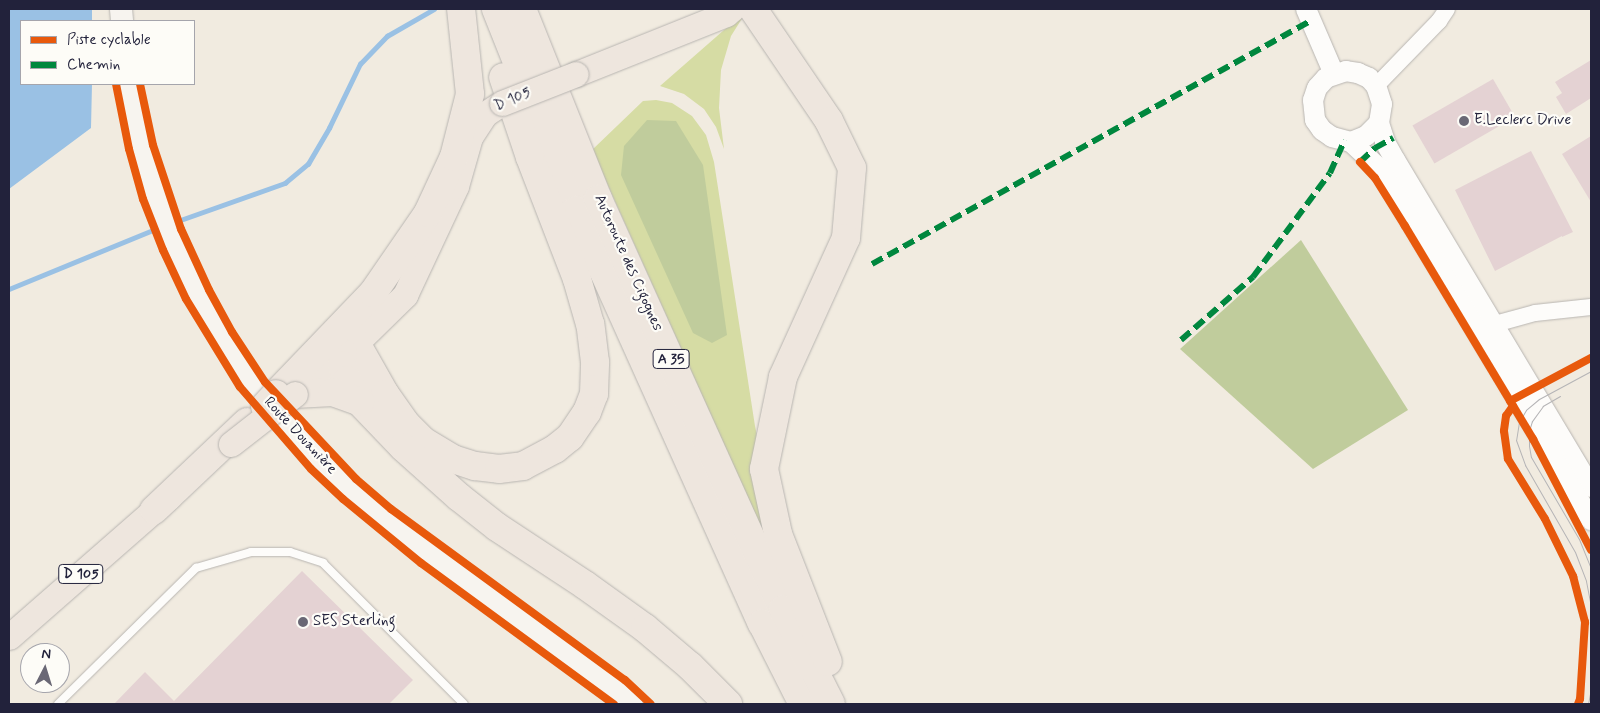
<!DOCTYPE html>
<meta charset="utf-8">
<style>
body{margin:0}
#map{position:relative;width:1600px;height:713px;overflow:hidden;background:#f1ebe0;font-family:Mynerve,sans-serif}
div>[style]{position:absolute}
.green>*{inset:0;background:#d6dca4}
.forest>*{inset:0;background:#c0cc9c}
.water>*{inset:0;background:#9ac1e4}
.stream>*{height:4.5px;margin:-2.25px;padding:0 2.25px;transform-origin:2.25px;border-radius:2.25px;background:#9ac1e4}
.building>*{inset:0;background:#e4d2d3;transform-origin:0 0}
.roads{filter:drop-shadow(0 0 1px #b8b5b1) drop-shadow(0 0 1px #b8b5b1)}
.service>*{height:8px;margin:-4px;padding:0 4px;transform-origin:4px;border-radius:4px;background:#fdfcfa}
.minor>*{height:16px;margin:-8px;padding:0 8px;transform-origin:8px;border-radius:8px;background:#fdfcfa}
.tertiary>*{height:20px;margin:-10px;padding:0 10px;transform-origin:10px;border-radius:10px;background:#fdfcfa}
.secondary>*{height:22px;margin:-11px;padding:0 11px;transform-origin:11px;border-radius:11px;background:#f7f4ef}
.primary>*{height:25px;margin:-12.5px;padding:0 12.5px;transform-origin:12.5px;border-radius:12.5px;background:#eee6de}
.motorway>*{height:28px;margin:-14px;padding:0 14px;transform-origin:14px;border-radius:14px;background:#eee6de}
.tram>*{height:1px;margin:-0.5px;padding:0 0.5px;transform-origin:0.5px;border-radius:0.5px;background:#b5b4b6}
.bridges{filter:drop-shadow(0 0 1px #b8b5b1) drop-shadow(0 0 1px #b8b5b1)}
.primary-bridge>*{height:25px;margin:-12.5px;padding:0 12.5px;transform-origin:12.5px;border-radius:12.5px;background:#eee6de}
.motorway-bridge>*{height:28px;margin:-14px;padding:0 14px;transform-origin:14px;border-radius:14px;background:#eee6de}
.quiet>*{height:6px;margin-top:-3px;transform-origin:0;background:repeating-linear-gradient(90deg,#00873e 0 12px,transparent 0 18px)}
.cycleway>*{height:8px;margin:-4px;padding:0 4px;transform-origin:4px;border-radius:4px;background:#e8590c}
.dots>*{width:14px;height:14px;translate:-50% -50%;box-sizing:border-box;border:2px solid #fdfcf7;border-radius:50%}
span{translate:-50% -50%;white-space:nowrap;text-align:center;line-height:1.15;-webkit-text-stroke:4.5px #fdfcf7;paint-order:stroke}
.shield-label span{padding:1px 4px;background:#fdfcf7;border:1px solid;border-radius:4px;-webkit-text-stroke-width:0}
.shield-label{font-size:14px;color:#22223b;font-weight:700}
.street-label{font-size:15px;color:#22223b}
.poi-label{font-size:15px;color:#22223b}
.left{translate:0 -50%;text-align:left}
.frame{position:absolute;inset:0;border:10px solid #22223b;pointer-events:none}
.legend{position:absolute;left:20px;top:20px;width:175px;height:65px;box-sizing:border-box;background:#fdfcf7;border:1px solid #a5a5ac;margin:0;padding:6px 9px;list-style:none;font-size:15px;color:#22223b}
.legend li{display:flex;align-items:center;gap:10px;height:25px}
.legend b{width:25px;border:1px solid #a5a5ac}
.north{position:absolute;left:20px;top:643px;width:50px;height:50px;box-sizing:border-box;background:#fdfcf7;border:1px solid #a5a5ac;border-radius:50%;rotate:5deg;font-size:14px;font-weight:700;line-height:20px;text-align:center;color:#22223b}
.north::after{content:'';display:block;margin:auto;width:18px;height:22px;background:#6a6875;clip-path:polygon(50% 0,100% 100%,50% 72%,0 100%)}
</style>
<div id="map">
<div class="green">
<i style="clip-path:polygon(748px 9px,731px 36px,721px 70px,719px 108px,724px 149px,716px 127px,704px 109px,684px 94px,660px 86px)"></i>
<i style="clip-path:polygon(656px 100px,672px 103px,692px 116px,706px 135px,714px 162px,755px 426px,775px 524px,796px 605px,592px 150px,643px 101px)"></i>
</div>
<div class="forest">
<i style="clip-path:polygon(647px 120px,676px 121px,703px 165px,727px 335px,712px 343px,693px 333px,621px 175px,624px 146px)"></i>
<i style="clip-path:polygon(1301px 240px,1408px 410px,1313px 469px,1180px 349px)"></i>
</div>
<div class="water">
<i style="clip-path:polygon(9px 9px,92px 9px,92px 21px,21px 21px,21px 84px,92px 84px,91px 128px,9px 189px)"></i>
</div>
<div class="stream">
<i style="left:172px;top:223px;width:120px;rotate:-19.5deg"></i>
<i style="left:285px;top:183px;width:30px;rotate:-40deg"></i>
<i style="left:308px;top:164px;width:42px;rotate:-59.7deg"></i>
<i style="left:329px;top:128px;width:71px;rotate:-64.2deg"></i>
<i style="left:360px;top:64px;width:39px;rotate:-46deg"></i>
<i style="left:387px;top:36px;width:54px;rotate:-29.9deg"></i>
<i style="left:9px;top:289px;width:163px;rotate:-22.3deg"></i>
</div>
<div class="building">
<i style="clip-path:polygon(1591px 60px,1591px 98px,1566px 114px,1556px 97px,1562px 93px,1555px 82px)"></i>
<i style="left:1493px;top:79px;width:44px;height:93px;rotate:60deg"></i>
<i style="clip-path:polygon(1591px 136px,1591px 202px,1562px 154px)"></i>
<i style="clip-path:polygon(1531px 151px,1573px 232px,1562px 237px,1562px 236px,1495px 271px,1455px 190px)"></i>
<i style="clip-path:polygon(302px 571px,413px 680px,389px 704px,114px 704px,145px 672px,174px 701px)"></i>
</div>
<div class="roads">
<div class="service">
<i style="left:58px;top:704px;width:194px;rotate:-44.6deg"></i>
<i style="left:196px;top:568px;width:57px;rotate:-16.2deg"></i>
<i style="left:251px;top:552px;width:39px"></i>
<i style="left:290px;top:552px;width:35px;rotate:18deg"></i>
<i style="left:323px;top:563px;width:199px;rotate:45deg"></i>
</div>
<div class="minor">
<i style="left:1376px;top:86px;width:91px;rotate:-45.9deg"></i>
<i style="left:1439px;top:21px;width:14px;rotate:-56deg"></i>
<i style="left:1495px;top:324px;width:41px;rotate:-15.4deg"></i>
<i style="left:1535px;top:313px;width:56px;rotate:-6.1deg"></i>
</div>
<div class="tertiary">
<i style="left:1306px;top:9px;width:71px;rotate:66.7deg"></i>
<i style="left:1379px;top:123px;width:20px;rotate:72deg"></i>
<i style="left:1385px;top:142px;width:21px;rotate:61deg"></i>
<i style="left:1395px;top:160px;width:381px;rotate:59.1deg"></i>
<i style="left:1351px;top:142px;width:16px;rotate:-22deg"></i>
<i style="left:1366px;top:136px;width:18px;rotate:-45deg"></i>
<i style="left:1379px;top:123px;width:19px;rotate:-81deg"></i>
<i style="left:1382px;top:104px;width:19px;rotate:-108deg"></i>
<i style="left:1376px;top:86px;width:11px;rotate:-131deg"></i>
<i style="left:1369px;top:78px;width:12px;rotate:-156deg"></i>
<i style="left:1358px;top:73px;width:12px;rotate:-171deg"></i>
<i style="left:1346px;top:71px;width:21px;rotate:161deg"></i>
<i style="left:1326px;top:78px;width:13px;rotate:132deg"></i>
<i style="left:1317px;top:88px;width:13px;rotate:108deg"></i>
<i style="left:1313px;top:100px;width:20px;rotate:84deg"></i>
<i style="left:1315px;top:120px;width:12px;rotate:55deg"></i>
<i style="left:1322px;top:130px;width:12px;rotate:35deg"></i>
<i style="left:1332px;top:137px;width:20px;rotate:15deg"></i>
<i style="left:1351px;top:142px;width:40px;rotate:43deg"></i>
<i style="left:1380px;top:169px;width:410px;rotate:59deg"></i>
</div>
<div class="secondary">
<i style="left:121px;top:9px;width:12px;rotate:85deg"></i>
<i style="left:128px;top:84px;width:66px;rotate:78.7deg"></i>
<i style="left:141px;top:149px;width:68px;rotate:72.9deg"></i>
<i style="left:161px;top:214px;width:59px;rotate:66.9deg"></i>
<i style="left:184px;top:268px;width:87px;rotate:61.1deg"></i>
<i style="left:226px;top:344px;width:74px;rotate:55.5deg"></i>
<i style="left:268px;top:405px;width:116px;rotate:45.7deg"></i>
<i style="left:349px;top:488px;width:130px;rotate:39.1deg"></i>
<i style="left:450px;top:570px;width:188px;rotate:35.5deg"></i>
<i style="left:603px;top:679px;width:38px;rotate:41deg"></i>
</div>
<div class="primary">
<i style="left:576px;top:74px;width:162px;rotate:-21.8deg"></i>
<i style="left:726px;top:14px;width:8px;rotate:-40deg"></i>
<i style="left:295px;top:394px;width:80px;rotate:-39.9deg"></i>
<i style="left:356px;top:343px;width:69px;rotate:-44.4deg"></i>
<i style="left:405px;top:295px;width:120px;rotate:-64.9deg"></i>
<i style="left:456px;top:186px;width:51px;rotate:-74.1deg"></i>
<i style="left:470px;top:137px;width:27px;rotate:-57deg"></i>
<i style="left:485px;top:114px;width:20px;rotate:-33deg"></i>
<i style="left:9px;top:637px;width:213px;rotate:-41.2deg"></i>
</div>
<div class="motorway">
<i style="left:496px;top:9px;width:216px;rotate:68.3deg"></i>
<i style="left:576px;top:210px;width:453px;rotate:65.8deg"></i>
<i style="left:762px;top:623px;width:91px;rotate:63.2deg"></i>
<i style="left:522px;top:9px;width:205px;rotate:68.2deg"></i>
<i style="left:598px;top:199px;width:450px;rotate:65.7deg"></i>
<i style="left:783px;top:609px;width:106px;rotate:63.2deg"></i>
<i style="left:753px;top:9px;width:135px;rotate:55.8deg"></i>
<i style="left:829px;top:121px;width:52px;rotate:63.9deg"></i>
<i style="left:852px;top:168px;width:70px;rotate:94.9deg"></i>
<i style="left:846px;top:238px;width:153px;rotate:114.4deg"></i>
<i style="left:783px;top:377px;width:94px;rotate:101.7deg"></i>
<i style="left:764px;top:469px;width:66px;rotate:77.8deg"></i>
<i style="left:778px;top:534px;width:137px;rotate:68.7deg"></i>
<i style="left:356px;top:343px;width:59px;rotate:60.4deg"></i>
<i style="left:385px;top:394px;width:38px;rotate:55deg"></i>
<i style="left:407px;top:425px;width:23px;rotate:45deg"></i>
<i style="left:423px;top:441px;width:35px;rotate:31deg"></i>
<i style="left:453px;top:459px;width:23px;rotate:18deg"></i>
<i style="left:475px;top:466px;width:24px;rotate:7deg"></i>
<i style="left:499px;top:469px;width:24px;rotate:-7deg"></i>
<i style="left:523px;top:466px;width:36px;rotate:-28deg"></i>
<i style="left:555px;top:449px;width:19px;rotate:-39deg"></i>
<i style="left:570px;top:437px;width:30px;rotate:-56deg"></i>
<i style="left:587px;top:412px;width:19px;rotate:-69deg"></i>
<i style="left:594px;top:394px;width:32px;rotate:-88deg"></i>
<i style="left:595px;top:362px;width:38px;rotate:-97deg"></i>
<i style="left:590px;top:324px;width:47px;rotate:-106.1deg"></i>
<i style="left:577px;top:279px;width:131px;rotate:-111.1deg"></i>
<i style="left:530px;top:157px;width:84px;rotate:-108.6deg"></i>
<i style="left:343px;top:353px;width:12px;rotate:95deg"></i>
<i style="left:342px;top:365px;width:16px;rotate:72deg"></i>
<i style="left:347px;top:380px;width:26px;rotate:59deg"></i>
<i style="left:360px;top:402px;width:62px;rotate:46.3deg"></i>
<i style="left:403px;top:447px;width:75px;rotate:41.8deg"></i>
<i style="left:459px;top:497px;width:48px;rotate:38.3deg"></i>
<i style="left:497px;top:527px;width:105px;rotate:33.4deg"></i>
<i style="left:585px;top:585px;width:74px;rotate:35.6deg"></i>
<i style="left:645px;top:628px;width:59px;rotate:40.2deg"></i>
<i style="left:690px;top:666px;width:54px;rotate:45deg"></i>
<i style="left:276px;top:394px;width:140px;rotate:-46.2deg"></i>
<i style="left:373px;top:293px;width:97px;rotate:-55.5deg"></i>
<i style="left:428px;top:213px;width:62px;rotate:-65.1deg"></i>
<i style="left:454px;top:157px;width:65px;rotate:-75.7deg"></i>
<i style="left:470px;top:94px;width:85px;rotate:-96deg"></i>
<i style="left:295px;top:394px;width:38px;rotate:-3deg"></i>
<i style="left:333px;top:392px;width:29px;rotate:20deg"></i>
<i style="left:154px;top:510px;width:128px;rotate:-43.4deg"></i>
</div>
</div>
<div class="tram">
<i style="left:1591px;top:371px;width:59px;rotate:151.7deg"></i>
<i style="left:1539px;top:399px;width:17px;rotate:140deg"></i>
<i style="left:1526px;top:410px;width:14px;rotate:120deg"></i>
<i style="left:1519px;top:422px;width:18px;rotate:99deg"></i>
<i style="left:1516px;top:440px;width:27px;rotate:70deg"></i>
<i style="left:1525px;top:465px;width:100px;rotate:60.1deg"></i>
<i style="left:1575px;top:552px;width:31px;rotate:69deg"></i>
<i style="left:1586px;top:581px;width:25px;rotate:79deg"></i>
<i style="left:1560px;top:396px;width:20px;rotate:150deg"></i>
<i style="left:1543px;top:406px;width:19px;rotate:126deg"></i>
<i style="left:1532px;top:421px;width:10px;rotate:107deg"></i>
<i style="left:1529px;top:431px;width:15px;rotate:90deg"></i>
<i style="left:1529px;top:446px;width:11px;rotate:80deg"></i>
<i style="left:1531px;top:457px;width:95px;rotate:59.7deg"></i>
<i style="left:1579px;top:539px;width:32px;rotate:68deg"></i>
<i style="left:1588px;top:704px;width:16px;rotate:-79deg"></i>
</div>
<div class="bridges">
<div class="primary-bridge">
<i style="left:502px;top:103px;width:79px;rotate:-21.4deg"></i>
<i style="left:231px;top:444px;width:81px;rotate:-38deg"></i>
</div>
<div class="motorway-bridge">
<i style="left:265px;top:406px;width:16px;rotate:-47deg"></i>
</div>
</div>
<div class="quiet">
<i style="left:1360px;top:162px;width:21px;rotate:-43deg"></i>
<i style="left:1375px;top:148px;width:21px;rotate:-29deg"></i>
<i style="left:872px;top:264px;width:503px;rotate:-29.01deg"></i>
<i style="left:1181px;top:340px;width:96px;rotate:-41.2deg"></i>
<i style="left:1253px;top:277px;width:129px;rotate:-53.5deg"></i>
<i style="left:1330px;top:173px;width:36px;rotate:-66deg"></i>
</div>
<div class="cycleway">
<i style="left:116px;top:84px;width:66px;rotate:78.7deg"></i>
<i style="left:129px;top:149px;width:52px;rotate:74.4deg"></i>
<i style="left:143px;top:199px;width:55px;rotate:68.6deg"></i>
<i style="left:163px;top:250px;width:54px;rotate:64.9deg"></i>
<i style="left:186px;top:299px;width:103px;rotate:58.5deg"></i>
<i style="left:240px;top:387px;width:108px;rotate:49.1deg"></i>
<i style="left:311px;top:469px;width:44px;rotate:43.2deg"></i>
<i style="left:343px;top:499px;width:101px;rotate:39.4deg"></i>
<i style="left:421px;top:563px;width:239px;rotate:36.2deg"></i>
<i style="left:140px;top:84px;width:62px;rotate:78deg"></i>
<i style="left:153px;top:145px;width:89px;rotate:71.6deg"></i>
<i style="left:181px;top:229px;width:67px;rotate:65.3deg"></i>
<i style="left:209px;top:290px;width:48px;rotate:61.3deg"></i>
<i style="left:232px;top:332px;width:60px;rotate:56.6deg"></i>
<i style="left:265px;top:382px;width:133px;rotate:46.8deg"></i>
<i style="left:356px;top:479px;width:46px;rotate:40.6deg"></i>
<i style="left:391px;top:509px;width:290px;rotate:36.2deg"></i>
<i style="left:625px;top:680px;width:35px;rotate:43deg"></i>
<i style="left:1360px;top:162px;width:22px;rotate:47deg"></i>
<i style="left:1375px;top:178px;width:57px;rotate:58deg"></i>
<i style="left:1405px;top:226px;width:249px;rotate:59deg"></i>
<i style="left:1533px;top:439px;width:125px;rotate:62.4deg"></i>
<i style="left:1510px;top:401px;width:92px;rotate:-28deg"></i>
<i style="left:1513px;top:406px;width:12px;rotate:125deg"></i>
<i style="left:1506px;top:416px;width:15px;rotate:98deg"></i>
<i style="left:1504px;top:431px;width:28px;rotate:82deg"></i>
<i style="left:1508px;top:459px;width:70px;rotate:58.3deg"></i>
<i style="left:1545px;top:519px;width:64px;rotate:63.8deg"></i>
<i style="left:1573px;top:576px;width:48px;rotate:75.4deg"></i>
<i style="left:1585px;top:622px;width:77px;rotate:93.7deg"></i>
<i style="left:1580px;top:699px;width:5px;rotate:112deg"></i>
</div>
<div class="dots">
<i style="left:1464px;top:121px;background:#6a6875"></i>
<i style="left:303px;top:622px;background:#6a6875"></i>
</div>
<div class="shield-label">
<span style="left:671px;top:359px">A 35</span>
<span style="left:81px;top:574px">D 105</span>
</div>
<div class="street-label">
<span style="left:513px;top:100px;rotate:-25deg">D 105</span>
<span style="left:628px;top:263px;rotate:66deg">Autoroute des Cigognes</span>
<span style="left:300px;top:436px;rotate:47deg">Route Douanière</span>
</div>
<div class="poi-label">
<span class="left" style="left:1474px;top:121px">E.Leclerc Drive</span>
<span class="left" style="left:313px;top:622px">SES Sterling</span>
</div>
<div class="frame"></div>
<ul class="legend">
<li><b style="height:6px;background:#e8590c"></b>Piste cyclable</li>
<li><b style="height:6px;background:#00873e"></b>Chemin</li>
</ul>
<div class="north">N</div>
</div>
